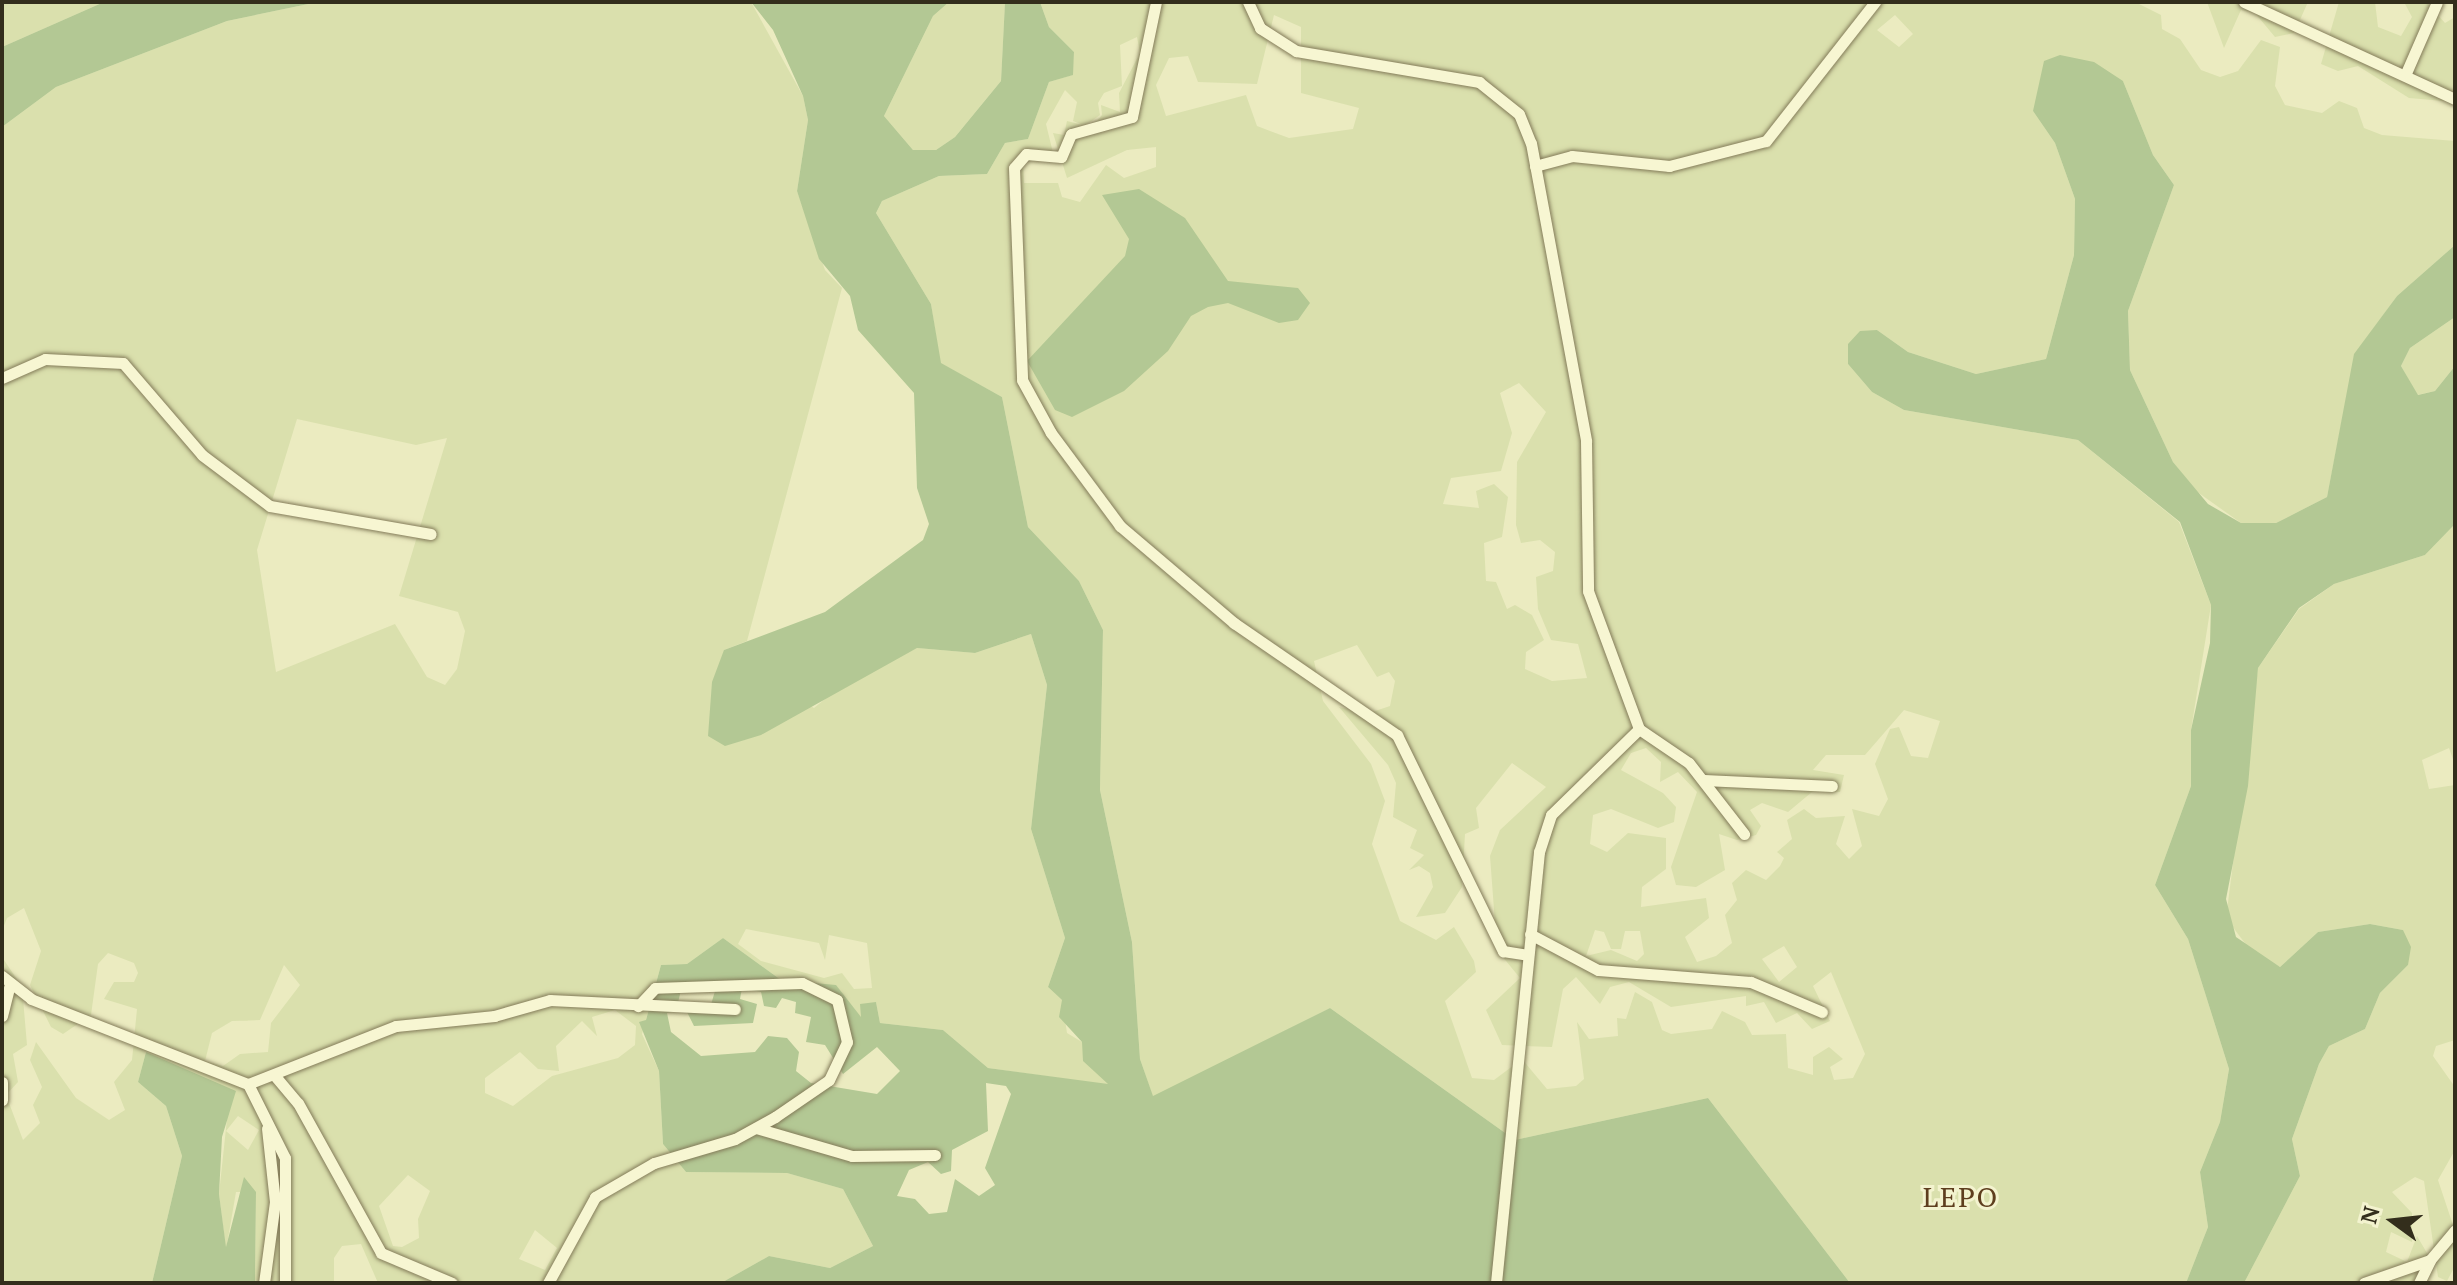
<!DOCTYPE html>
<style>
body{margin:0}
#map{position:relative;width:2457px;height:1285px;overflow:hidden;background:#ebebc0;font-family:"PT Serif",serif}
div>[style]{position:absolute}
.farmland>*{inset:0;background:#dae0ad}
.green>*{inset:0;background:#b3c894}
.roads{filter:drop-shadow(0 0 2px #837b59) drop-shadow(0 0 2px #837b59)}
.minor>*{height:11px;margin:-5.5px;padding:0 5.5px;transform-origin:5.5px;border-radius:5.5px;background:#f7f6d2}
span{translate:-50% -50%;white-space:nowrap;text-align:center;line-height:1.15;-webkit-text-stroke:6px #f3f3cf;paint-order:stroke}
.quarter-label{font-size:28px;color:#5e3e1e;letter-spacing:2px}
.frame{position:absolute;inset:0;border:4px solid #332e1c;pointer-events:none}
.north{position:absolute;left:2353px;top:1181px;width:80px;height:80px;-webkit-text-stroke:6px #f3f3cf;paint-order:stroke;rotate:285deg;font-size:22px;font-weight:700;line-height:32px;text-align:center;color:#332e1c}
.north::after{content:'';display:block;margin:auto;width:28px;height:36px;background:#332e1c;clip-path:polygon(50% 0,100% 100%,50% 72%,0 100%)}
</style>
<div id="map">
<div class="farmland">
<i style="clip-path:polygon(2px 2px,104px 2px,2px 47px)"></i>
<i style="clip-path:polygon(evenodd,318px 2px,751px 2px,803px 96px,808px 120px,797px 191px,825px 270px,842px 288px,747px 641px,724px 650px,814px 708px,847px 681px,917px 648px,975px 653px,1031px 634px,1047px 685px,1031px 829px,1065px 938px,1048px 987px,1062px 1000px,1067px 1033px,1082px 1042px,1109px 1085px,988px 1068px,943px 1030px,880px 1023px,876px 1002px,862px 1019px,781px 980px,723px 938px,687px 964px,661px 965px,642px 1034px,659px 1071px,663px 1144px,686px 1172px,787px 1173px,843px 1189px,873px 1246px,830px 1268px,769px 1256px,721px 1283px,378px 1283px,361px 1244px,342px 1246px,334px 1258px,334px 1283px,255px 1283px,256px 1192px,236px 1192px,226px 1250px,219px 1194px,227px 1119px,146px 1052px,138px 1082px,166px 1106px,182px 1156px,152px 1283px,2px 1283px,2px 957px,22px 987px,27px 1045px,13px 1054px,18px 1082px,6px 1095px,23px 1140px,40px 1123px,33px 1105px,42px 1087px,30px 1060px,36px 1042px,76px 1098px,109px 1120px,125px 1110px,114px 1082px,132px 1060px,137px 1009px,104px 999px,114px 982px,134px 982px,138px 973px,134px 963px,108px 953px,98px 964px,91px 1015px,63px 1034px,51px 1027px,30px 985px,41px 951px,24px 908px,7px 918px,2px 931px,2px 127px,56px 87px,227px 21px,318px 2px,297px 419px,416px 445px,447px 438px,399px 596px,458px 612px,465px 631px,457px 669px,445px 685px,427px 677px,395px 624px,276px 672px,257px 550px,297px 419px,318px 2px,746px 929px,819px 943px,825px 960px,829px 935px,867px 943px,872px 988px,854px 989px,842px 973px,824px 978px,761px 961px,738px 944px,746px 929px,318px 2px,284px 965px,300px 985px,271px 1023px,268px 1052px,240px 1054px,223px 1066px,205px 1061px,212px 1033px,232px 1021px,260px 1020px,284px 965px,318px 2px,615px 1010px,636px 1026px,635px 1045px,618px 1058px,552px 1076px,513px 1106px,485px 1093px,485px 1078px,520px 1052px,538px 1069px,559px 1071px,556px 1046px,582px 1021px,597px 1036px,592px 1017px,615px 1010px,318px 2px,238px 1116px,259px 1130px,248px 1150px,226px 1131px,238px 1116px,318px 2px,408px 1175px,430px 1191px,418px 1219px,419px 1238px,402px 1247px,393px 1246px,379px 1206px,408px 1175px,318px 2px,535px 1230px,557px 1248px,545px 1270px,519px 1259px,535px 1230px)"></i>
<i style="clip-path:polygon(949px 2px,1005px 2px,1001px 81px,955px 137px,936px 150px,913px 150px,884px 116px,933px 16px)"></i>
<i style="clip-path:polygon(evenodd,1040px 2px,2135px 2px,2161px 15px,2162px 29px,2180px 39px,2201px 70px,2220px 77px,2238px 71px,2261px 40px,2280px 47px,2275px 86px,2285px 105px,2322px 113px,2339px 101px,2357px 108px,2364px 128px,2382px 135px,2455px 141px,2455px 245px,2397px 296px,2355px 354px,2327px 497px,2276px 523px,2241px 523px,2196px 491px,2173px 462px,2130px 370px,2128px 311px,2174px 185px,2153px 155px,2123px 81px,2033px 111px,2055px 143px,2075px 199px,2074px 255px,2046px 359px,1976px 374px,1908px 352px,1877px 330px,1848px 364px,1872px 392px,1904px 410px,2078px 440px,2179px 522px,2211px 605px,2191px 730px,2191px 786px,2155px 885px,2188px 939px,2229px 1069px,2220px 1122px,2200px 1172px,2208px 1227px,2186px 1283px,1850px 1283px,1708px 1098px,1515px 1140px,1330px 1008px,1153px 1097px,1140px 1059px,1132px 942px,1100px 790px,1103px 630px,1079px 581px,1028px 527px,1002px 397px,940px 363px,931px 304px,876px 213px,882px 201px,939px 176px,987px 174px,1005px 143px,1028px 139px,1049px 82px,1072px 75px,1074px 52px,1049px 27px,1040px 2px,1274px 15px,1301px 27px,1301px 93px,1359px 108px,1353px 129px,1289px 138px,1257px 126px,1246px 95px,1166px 116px,1156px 85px,1169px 58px,1188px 56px,1198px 82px,1257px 84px,1274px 15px,1040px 2px,1895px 15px,1913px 34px,1899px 47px,1877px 30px,1895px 15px,1040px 2px,1137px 37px,1140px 53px,1119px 93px,1120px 112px,1101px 105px,1102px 115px,1096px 122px,1086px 125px,1100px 115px,1098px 103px,1104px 93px,1122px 86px,1120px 45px,1137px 37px,1040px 2px,1065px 90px,1077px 102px,1073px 121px,1083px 125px,1067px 121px,1064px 135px,1053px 133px,1067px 178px,1127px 150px,1156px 147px,1156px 167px,1124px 178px,1106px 165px,1080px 202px,1062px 197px,1058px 183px,1024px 183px,1023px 161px,1055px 161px,1046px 124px,1065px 90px,1040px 2px,1519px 383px,1546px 412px,1517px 462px,1516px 525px,1521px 543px,1540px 540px,1555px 552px,1553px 571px,1536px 577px,1538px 609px,1551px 640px,1578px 644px,1587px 678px,1552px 681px,1525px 669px,1526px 652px,1544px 640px,1532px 615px,1515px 605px,1507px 609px,1496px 582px,1486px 581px,1484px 543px,1502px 537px,1508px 497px,1494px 484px,1476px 491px,1479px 508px,1443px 504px,1451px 478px,1501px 471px,1512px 433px,1500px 393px,1519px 383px,1040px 2px,1357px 645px,1377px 677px,1389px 672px,1395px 681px,1390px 706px,1369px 713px,1339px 707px,1388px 765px,1396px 783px,1393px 817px,1417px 830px,1410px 848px,1424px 855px,1409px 870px,1419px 866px,1430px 873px,1433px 887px,1416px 917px,1445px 913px,1462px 887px,1465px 834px,1479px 828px,1476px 808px,1512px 763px,1546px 787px,1500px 830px,1490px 856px,1497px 950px,1520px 978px,1486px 1010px,1502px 1045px,1552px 1047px,1563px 989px,1576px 977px,1600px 1004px,1610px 987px,1629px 982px,1671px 1007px,1746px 996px,1746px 1006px,1764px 1002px,1776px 1023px,1797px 1013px,1812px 1029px,1830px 1021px,1813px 986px,1831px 972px,1865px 1054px,1853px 1078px,1834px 1080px,1830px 1067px,1843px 1059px,1829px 1047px,1813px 1057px,1813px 1075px,1788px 1068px,1786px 1034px,1752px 1035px,1745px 1022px,1722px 1011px,1712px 1029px,1671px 1034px,1662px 1030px,1652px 1002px,1635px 992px,1626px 1019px,1617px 1018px,1618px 1036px,1589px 1039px,1577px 1022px,1584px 1079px,1576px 1086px,1547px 1089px,1522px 1059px,1494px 1080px,1472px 1078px,1445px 1001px,1476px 972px,1474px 961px,1454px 927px,1436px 940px,1400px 921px,1372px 844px,1385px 801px,1371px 764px,1323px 701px,1314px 661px,1357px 645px,1040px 2px,1904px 710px,1940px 721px,1928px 758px,1911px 756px,1899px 727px,1890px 729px,1875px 764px,1888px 799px,1879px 816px,1852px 809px,1862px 846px,1849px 859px,1836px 844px,1845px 816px,1816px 818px,1804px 809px,1787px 820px,1792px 839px,1777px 852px,1784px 858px,1780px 866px,1766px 880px,1746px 870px,1732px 883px,1737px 900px,1725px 915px,1732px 943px,1716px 956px,1697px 962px,1685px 937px,1709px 918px,1706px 898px,1641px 907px,1642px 887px,1666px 869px,1666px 838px,1628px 833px,1607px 852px,1590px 844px,1593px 815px,1611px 809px,1658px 828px,1674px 822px,1676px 807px,1663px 793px,1621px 770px,1631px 753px,1646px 748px,1661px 762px,1660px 782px,1678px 772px,1697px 792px,1671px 867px,1676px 885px,1696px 887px,1725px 870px,1719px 834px,1737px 840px,1756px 835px,1761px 826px,1750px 810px,1762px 803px,1788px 812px,1812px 792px,1840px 792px,1844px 775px,1813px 770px,1826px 755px,1865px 755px,1904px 710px,1040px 2px,1595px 930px,1604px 932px,1611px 949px,1621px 949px,1625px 931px,1640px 931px,1644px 954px,1637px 961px,1611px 950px,1586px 956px,1595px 930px,1040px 2px,1784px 946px,1797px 967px,1779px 982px,1762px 959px,1784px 946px)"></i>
<i style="clip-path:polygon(2207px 2px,2308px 2px,2294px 33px,2275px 37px,2255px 13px,2241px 10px,2224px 48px)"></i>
<i style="clip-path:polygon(2339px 2px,2375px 2px,2378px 27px,2401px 36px,2412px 17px,2404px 2px,2426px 2px,2445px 23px,2455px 17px,2455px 102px,2409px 98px,2358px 66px,2338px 71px,2321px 64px)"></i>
<i style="clip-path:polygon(2455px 317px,2455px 366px,2435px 391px,2417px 395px,2401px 366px,2410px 348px)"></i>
<i style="clip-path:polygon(2455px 524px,2455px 765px,2449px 748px,2422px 760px,2429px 789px,2455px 785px,2455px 1040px,2436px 1046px,2433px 1056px,2455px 1087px,2455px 1150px,2438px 1180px,2455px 1231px,2455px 1266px,2447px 1281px,2438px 1277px,2424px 1181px,2415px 1177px,2392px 1192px,2412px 1213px,2412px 1242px,2391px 1232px,2386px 1252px,2407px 1262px,2417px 1236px,2434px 1265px,2426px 1283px,2244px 1283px,2300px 1176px,2292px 1139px,2319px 1064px,2329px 1046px,2365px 1029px,2380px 993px,2408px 965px,2403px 930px,2370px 924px,2318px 932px,2280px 967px,2250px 950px,2226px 918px,2258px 668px,2299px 609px,2334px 584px,2425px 555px)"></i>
</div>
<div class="green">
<i style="clip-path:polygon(104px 2px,318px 2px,227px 21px,56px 87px,2px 127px,2px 47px)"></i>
<i style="clip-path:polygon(evenodd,751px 2px,949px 2px,933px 16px,884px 116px,913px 150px,936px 150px,955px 137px,1001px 81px,1005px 2px,1040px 2px,1049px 27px,1074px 52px,1073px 75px,1049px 82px,1028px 139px,1005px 143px,987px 174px,939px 176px,882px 201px,876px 213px,931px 304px,941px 363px,1002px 397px,1028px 527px,1079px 581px,1103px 630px,1100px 790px,1132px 942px,1140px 1059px,1153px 1096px,1330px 1008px,1515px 1140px,1708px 1098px,1850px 1283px,1869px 1283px,721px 1283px,769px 1256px,830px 1268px,873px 1246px,843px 1189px,787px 1173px,686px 1172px,663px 1144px,659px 1071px,639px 1022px,646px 1020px,661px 965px,687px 964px,723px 938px,781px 980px,836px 985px,861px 1017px,860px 1004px,876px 1002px,880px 1023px,943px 1030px,988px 1068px,1108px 1084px,1083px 1061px,1082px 1042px,1059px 1017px,1062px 1000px,1048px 987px,1065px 938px,1031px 829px,1047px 685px,1031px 634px,975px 653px,917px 648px,761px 735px,725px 746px,708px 736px,712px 682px,724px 650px,825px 612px,923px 540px,929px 524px,917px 488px,914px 393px,858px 330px,850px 296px,819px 259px,797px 191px,808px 120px,803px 96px,773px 30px,751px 2px,742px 988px,761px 992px,764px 1006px,776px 1008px,782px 998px,796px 1002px,795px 1013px,811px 1017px,806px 1042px,825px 1045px,843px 1074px,877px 1047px,900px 1071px,877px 1094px,811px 1083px,796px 1071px,799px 1052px,787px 1038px,768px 1036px,755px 1052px,701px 1056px,671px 1032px,667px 1013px,676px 1011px,681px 990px,715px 991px,710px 1008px,686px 1010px,694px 1026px,753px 1023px,757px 1004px,740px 999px,742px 988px,751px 2px,986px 1083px,1006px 1086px,1011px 1094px,985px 1168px,995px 1185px,979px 1196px,955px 1179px,947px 1212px,929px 1214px,915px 1199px,897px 1196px,909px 1170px,928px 1162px,941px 1174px,951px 1171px,952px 1150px,988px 1131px,986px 1083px)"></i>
<i style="clip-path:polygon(2060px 55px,2094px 62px,2123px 81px,2153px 155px,2174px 185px,2128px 311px,2130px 370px,2173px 462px,2208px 504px,2241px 523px,2276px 523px,2327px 497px,2354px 354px,2397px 296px,2455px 245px,2455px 317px,2410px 348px,2401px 366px,2418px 395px,2435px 391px,2455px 366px,2455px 524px,2425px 555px,2334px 584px,2299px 608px,2258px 668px,2248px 786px,2226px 899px,2236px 937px,2280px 967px,2318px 932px,2370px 924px,2403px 930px,2411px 947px,2408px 965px,2380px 993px,2365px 1029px,2329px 1046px,2319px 1064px,2292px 1139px,2300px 1176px,2244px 1283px,2186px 1283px,2208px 1227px,2200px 1172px,2220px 1122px,2229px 1069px,2188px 939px,2155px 885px,2191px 786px,2191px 730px,2210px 643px,2211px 605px,2180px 522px,2078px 440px,1904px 410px,1872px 392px,1848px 364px,1848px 344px,1860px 331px,1877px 330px,1908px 352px,1976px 374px,2046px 359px,2074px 255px,2075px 199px,2055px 143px,2033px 111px,2044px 61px)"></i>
<i style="clip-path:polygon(1139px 189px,1185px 218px,1228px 281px,1298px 288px,1310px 303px,1298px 320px,1279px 323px,1228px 303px,1208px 307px,1191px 316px,1168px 351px,1124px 391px,1072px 417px,1055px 410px,1027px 361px,1125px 256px,1129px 239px,1102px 195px)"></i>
<i style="clip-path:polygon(146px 1052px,236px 1091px,222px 1137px,219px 1194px,226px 1247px,244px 1177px,256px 1192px,255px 1283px,152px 1283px,182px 1156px,166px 1106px,138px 1082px)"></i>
</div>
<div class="roads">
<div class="minor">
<i style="left:1156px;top:2px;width:117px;rotate:101.8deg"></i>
<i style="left:1132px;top:117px;width:63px;rotate:164.4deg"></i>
<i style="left:1071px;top:134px;width:25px;rotate:113deg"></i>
<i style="left:1061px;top:157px;width:35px;rotate:-175deg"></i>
<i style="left:1026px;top:154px;width:18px;rotate:131deg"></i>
<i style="left:1014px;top:168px;width:212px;rotate:87.8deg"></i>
<i style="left:1022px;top:380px;width:60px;rotate:61.3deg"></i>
<i style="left:1051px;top:433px;width:116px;rotate:53.4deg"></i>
<i style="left:1120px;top:526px;width:150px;rotate:40.4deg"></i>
<i style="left:1234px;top:623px;width:198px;rotate:34.5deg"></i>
<i style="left:1397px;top:735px;width:241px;rotate:63.9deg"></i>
<i style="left:1503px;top:951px;width:25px;rotate:9deg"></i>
<i style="left:1248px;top:2px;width:29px;rotate:65deg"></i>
<i style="left:1260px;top:28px;width:43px;rotate:32.6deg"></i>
<i style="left:1296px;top:51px;width:186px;rotate:9.6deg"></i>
<i style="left:1479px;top:82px;width:51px;rotate:38.7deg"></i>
<i style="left:1519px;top:114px;width:31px;rotate:68deg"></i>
<i style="left:1531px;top:143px;width:303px;rotate:79.5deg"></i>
<i style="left:1586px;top:441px;width:150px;rotate:89.2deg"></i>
<i style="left:1588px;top:591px;width:147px;rotate:69.7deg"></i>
<i style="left:1639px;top:729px;width:123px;rotate:135.7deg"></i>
<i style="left:1551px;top:815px;width:39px;rotate:108deg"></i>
<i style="left:1539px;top:852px;width:433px;rotate:95.7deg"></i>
<i style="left:2244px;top:2px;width:232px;rotate:24.7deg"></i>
<i style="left:2406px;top:73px;width:77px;rotate:-66.4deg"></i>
<i style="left:1535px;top:166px;width:38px;rotate:-15deg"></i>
<i style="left:1572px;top:156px;width:98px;rotate:5.9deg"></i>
<i style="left:1669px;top:166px;width:100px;rotate:-14.5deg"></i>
<i style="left:1766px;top:141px;width:177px;rotate:-51.9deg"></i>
<i style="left:2px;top:378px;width:47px;rotate:-23.8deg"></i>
<i style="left:45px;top:359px;width:78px;rotate:2.9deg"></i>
<i style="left:123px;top:363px;width:121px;rotate:49.3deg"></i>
<i style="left:202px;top:455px;width:85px;rotate:36.9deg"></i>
<i style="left:270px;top:506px;width:163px;rotate:9.9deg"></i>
<i style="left:1639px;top:729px;width:60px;rotate:34.2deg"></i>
<i style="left:1689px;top:763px;width:90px;rotate:52.2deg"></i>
<i style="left:1704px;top:780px;width:128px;rotate:2.7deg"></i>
<i style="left:1530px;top:934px;width:77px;rotate:27.9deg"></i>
<i style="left:1598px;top:970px;width:153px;rotate:4.5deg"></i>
<i style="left:1751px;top:982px;width:77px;rotate:22.9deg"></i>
<i style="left:2px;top:976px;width:37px;rotate:38deg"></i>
<i style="left:31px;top:999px;width:233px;rotate:21.4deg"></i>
<i style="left:248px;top:1084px;width:159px;rotate:-21.4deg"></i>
<i style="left:396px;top:1026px;width:99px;rotate:-5.8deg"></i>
<i style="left:494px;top:1016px;width:58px;rotate:-15.9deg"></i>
<i style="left:550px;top:1000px;width:185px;rotate:2.8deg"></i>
<i style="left:2px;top:1016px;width:30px;rotate:-76deg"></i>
<i style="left:275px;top:1076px;width:35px;rotate:50deg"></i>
<i style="left:298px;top:1103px;width:171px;rotate:61deg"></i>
<i style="left:381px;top:1253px;width:77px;rotate:22.9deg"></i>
<i style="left:2px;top:1082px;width:18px;rotate:90deg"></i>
<i style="left:248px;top:1084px;width:83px;rotate:63.4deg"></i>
<i style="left:285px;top:1158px;width:125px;rotate:90deg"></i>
<i style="left:756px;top:1128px;width:100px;rotate:16.3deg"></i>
<i style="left:852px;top:1156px;width:83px;rotate:-0.7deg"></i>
<i style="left:264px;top:1283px;width:82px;rotate:-82.3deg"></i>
<i style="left:275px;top:1202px;width:74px;rotate:-96.2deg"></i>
<i style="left:548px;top:1283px;width:98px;rotate:-61.3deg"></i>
<i style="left:595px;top:1197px;width:68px;rotate:-30deg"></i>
<i style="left:654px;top:1163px;width:84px;rotate:-16.5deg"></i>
<i style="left:735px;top:1139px;width:46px;rotate:-28.8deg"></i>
<i style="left:775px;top:1117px;width:65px;rotate:-34.4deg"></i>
<i style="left:829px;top:1080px;width:42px;rotate:-64.7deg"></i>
<i style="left:847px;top:1042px;width:43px;rotate:-103.4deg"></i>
<i style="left:837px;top:1000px;width:39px;rotate:-154deg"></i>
<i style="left:802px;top:983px;width:147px;rotate:178.1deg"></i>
<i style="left:655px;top:988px;width:25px;rotate:133deg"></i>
<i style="left:2364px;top:1283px;width:70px;rotate:-19.2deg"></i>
<i style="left:2430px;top:1260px;width:39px;rotate:-50deg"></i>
<i style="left:2419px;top:1283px;width:25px;rotate:-64deg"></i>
</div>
</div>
<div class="quarter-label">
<span style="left:1961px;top:1197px">LEPO</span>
</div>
<div class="frame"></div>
<div class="north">N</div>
</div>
